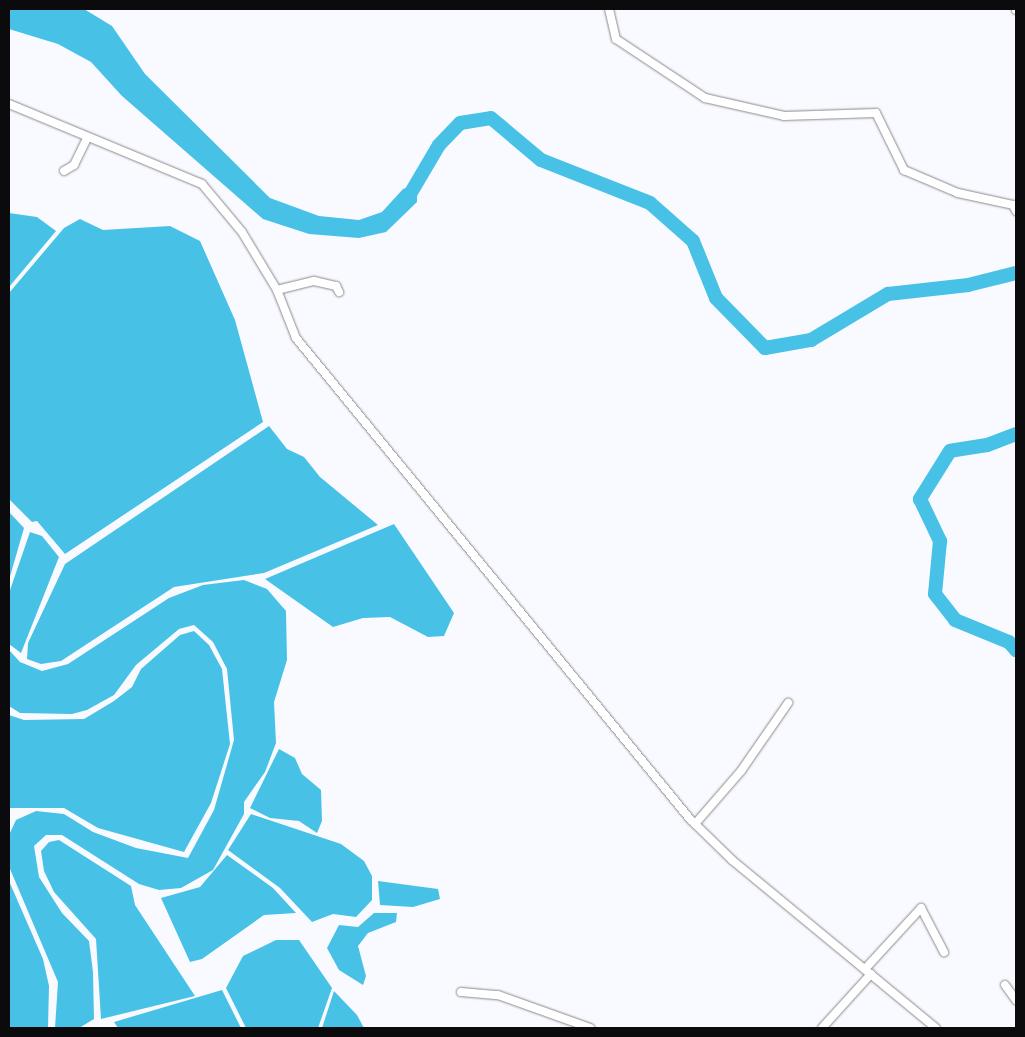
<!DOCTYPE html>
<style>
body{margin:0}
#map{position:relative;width:1025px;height:1037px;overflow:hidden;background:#f9faff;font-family:"Archivo Narrow",sans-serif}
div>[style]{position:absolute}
.water>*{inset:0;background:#48c1e6}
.river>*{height:14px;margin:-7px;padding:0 7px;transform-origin:7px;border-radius:7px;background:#48c1e6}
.roads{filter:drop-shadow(0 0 1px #88898d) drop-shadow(0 0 1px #88898d)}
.street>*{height:8px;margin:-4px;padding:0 4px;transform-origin:4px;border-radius:4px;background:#fff}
span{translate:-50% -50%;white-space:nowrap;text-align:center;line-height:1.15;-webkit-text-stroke:4.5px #fff;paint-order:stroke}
.frame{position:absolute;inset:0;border:10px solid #0b0b0d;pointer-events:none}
</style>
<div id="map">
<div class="water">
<i style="clip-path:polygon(9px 9px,84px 9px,112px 26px,145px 74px,270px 198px,319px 216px,359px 220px,382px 212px,403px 189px,417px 185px,417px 202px,386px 232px,359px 238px,309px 234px,263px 219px,122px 96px,91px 62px,58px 44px,9px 29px)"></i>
<i style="clip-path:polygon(9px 213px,37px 217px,56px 231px,9px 287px)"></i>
<i style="clip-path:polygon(80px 219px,103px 230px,170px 226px,200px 241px,235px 320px,263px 422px,65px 554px,37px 521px,32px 522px,9px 499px,9px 293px,64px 228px)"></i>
<i style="clip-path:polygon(269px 426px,287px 449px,304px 457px,320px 477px,378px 525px,264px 573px,174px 587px,61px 661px,41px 664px,27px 659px,28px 643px,65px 564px)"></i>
<i style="clip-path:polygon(9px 512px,24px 528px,9px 580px)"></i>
<i style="clip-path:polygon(394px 524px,454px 613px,444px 636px,428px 637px,390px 617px,363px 618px,333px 627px,265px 579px)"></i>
<i style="clip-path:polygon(30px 532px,42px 536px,59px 557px,21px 653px,9px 644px,9px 593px)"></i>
<i style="clip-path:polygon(244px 580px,267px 589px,286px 611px,287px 660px,274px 702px,276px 743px,265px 772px,244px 802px,244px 814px,213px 870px,181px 888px,159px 890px,139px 884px,62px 835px,46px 835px,34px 846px,39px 877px,62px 913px,89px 941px,93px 972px,94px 1019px,79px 1028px,55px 1028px,58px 982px,10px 869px,9px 835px,16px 820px,36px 811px,64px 814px,93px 832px,136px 848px,188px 858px,214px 810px,234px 740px,227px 669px,213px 642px,194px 625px,179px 629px,136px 665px,114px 695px,87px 710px,72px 714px,20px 713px,9px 706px,9px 650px,20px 662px,42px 671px,68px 664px,169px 598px,203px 585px)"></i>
<i style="clip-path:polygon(194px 631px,209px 645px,222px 669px,230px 744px,211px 803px,184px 852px,98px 828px,64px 808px,9px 808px,9px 715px,24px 720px,84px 719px,114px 701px,132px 687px,141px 669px,180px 635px)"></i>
<i style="clip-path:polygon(279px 749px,295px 758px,302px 774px,321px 790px,322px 821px,317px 833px,299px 821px,270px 818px,250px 808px)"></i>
<i style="clip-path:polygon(251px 814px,341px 844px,364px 861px,372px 876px,372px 900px,356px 917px,333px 914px,312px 922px,280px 888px,228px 850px)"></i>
<i style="clip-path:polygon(59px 840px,131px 886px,135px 905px,195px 996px,101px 1019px,96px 939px,54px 892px,44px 871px,41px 851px,49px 842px)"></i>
<i style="clip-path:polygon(227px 855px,273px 888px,296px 913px,264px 915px,202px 959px,190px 962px,161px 898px,200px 887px)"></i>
<i style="clip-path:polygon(9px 881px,43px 959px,49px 986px,48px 1028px,9px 1028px)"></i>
<i style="clip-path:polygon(378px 881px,438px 889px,440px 899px,413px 907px,380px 905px)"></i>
<i style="clip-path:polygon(374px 913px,397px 913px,396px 922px,368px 933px,358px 946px,366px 976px,363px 985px,339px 970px,327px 948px,339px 925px,358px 927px)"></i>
<i style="clip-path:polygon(276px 940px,299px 940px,332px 988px,318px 1028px,246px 1028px,226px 988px,243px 956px)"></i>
<i style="clip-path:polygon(222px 990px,241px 1028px,118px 1028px,114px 1022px)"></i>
<i style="clip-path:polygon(334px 991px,357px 1015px,364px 1028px,322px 1028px)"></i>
</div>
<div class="river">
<i style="left:406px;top:201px;width:65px;rotate:-59.5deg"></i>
<i style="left:439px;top:145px;width:30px;rotate:-46deg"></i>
<i style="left:460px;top:123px;width:31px;rotate:-9deg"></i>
<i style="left:491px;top:118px;width:65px;rotate:40deg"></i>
<i style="left:541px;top:160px;width:117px;rotate:21.5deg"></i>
<i style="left:650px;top:203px;width:57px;rotate:41.5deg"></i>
<i style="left:693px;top:241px;width:61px;rotate:68deg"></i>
<i style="left:716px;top:298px;width:70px;rotate:45.6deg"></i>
<i style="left:765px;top:348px;width:47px;rotate:-9.9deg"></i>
<i style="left:811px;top:340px;width:90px;rotate:-30.9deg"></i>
<i style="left:888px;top:294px;width:81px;rotate:-6.4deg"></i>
<i style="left:968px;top:285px;width:49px;rotate:-14deg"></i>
<i style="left:1016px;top:434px;width:31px;rotate:159deg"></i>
<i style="left:987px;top:445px;width:37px;rotate:171deg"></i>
<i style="left:950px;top:451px;width:57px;rotate:122deg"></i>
<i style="left:920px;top:499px;width:47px;rotate:64.5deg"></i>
<i style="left:940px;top:541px;width:53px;rotate:95.4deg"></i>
<i style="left:935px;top:594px;width:33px;rotate:52deg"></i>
<i style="left:955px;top:620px;width:58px;rotate:22.2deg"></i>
<i style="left:1009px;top:642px;width:11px;rotate:49deg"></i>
</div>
<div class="roads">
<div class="street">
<i style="left:609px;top:9px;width:31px;rotate:77deg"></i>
<i style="left:616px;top:39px;width:107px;rotate:33.5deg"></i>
<i style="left:705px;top:98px;width:81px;rotate:12.8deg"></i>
<i style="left:784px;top:116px;width:92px;rotate:-1.9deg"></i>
<i style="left:876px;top:113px;width:64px;rotate:63.8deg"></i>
<i style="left:904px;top:170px;width:59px;rotate:23.1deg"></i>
<i style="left:958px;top:193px;width:56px;rotate:12.3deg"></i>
<i style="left:1013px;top:205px;width:7px;rotate:63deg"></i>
<i style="left:1016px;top:9px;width:1px;rotate:90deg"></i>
<i style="left:9px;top:104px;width:209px;rotate:22.5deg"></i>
<i style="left:202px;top:184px;width:62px;rotate:50.2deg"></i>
<i style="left:242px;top:232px;width:68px;rotate:58.9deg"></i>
<i style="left:277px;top:290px;width:52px;rotate:68.4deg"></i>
<i style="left:296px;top:338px;width:622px;rotate:50.68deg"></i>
<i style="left:690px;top:819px;width:59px;rotate:44.3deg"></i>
<i style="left:732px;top:860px;width:264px;rotate:39.5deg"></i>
<i style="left:64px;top:171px;width:12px;rotate:-31deg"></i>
<i style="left:74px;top:165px;width:30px;rotate:-64deg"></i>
<i style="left:277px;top:290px;width:38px;rotate:-14deg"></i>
<i style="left:314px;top:281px;width:23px;rotate:13deg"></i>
<i style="left:336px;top:286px;width:7px;rotate:63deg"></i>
<i style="left:695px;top:824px;width:70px;rotate:-49deg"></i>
<i style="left:741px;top:771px;width:83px;rotate:-55.3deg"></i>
<i style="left:865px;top:969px;width:83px;rotate:-47.4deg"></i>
<i style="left:921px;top:908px;width:50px;rotate:62.4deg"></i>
<i style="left:1005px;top:985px;width:19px;rotate:54deg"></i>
<i style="left:461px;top:992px;width:37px;rotate:5deg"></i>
<i style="left:498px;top:995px;width:98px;rotate:19.7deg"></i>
<i style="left:822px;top:1028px;width:73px;rotate:-47.8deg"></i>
</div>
</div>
<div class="frame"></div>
</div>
